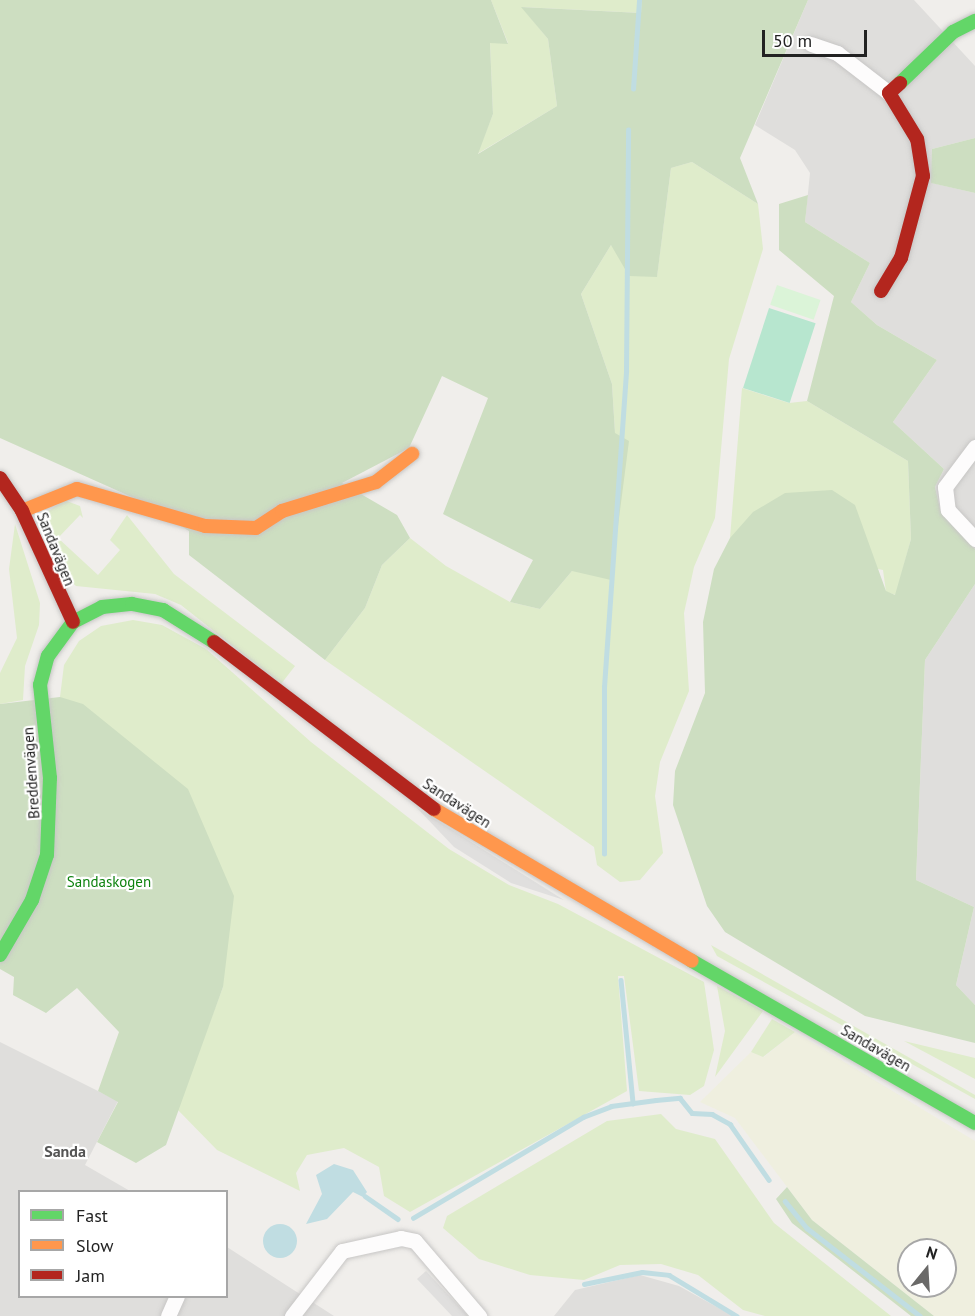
<!DOCTYPE html>
<meta charset="utf-8">
<style>
body{margin:0}
#map{position:relative;width:975px;height:1316px;overflow:hidden;background:#f0eeeb;font-family:"PT Sans",sans-serif}
div>[style]{position:absolute}
.residential>*{inset:0;background:#dfdedc}
.farmland>*{inset:0;background:#efefdf}
.grass>*{inset:0;background:#dfeccb}
.forest>*{inset:0;background:#cddec1}
.park>*{inset:0;background:#dbf4d8;transform-origin:0 0}
.pitch>*{inset:0;background:#b7e6cf;transform-origin:0 0}
.parking>*{inset:0;background:#e0dfde}
.water>*{inset:0;background:#c0dde2}
.round{border-radius:50%}
.stream>*{height:4.5px;margin:-2.25px;padding:0 2.25px;transform-origin:2.25px;border-radius:2.25px;background:#c0dde2}
.roads{filter:drop-shadow(0 0 2px #c7c6c5) drop-shadow(0 0 2px #c7c6c5)}
.street>*{height:15px;margin:-7.5px;padding:0 7.5px;transform-origin:7.5px;border-radius:7.5px;background:#fdfcfc}
.fast>*{height:14px;margin:-7px;padding:0 7px;transform-origin:7px;border-radius:7px;background:#63d668}
.slow>*{height:14px;margin:-7px;padding:0 7px;transform-origin:7px;border-radius:7px;background:#ff974d}
.jam>*{height:14px;margin:-7px;padding:0 7px;transform-origin:7px;border-radius:7px;background:#b3261e}
span{translate:-50% -50%;white-space:nowrap;text-align:center;line-height:1.15;-webkit-text-stroke:4.5px #fff;paint-order:stroke}
.street-label{font-size:15px;color:#222}
.park-label{font-size:15px;color:#0e820f}
.neighbourhood-label{font-size:16px;color:#555;font-weight:700}
.legend{position:absolute;left:18px;top:1190px;width:210px;height:108px;box-sizing:border-box;background:#fff;border:2px solid #a7a7a7;margin:0;padding:8px 10px;list-style:none;font-size:18px;color:#222}
.legend li{display:flex;align-items:center;gap:12px;height:30px}
.legend b{width:30px;border:2px solid #a7a7a7}
.north{position:absolute;left:897px;top:1238px;width:60px;height:60px;box-sizing:border-box;background:#fff;border:2px solid #a7a7a7;border-radius:50%;rotate:18deg;font-size:16px;font-weight:700;line-height:24px;text-align:center;color:#222}
.north::after{content:'';display:block;margin:auto;width:21px;height:27px;background:#6a6968;clip-path:polygon(50% 0,100% 100%,50% 72%,0 100%)}
.scale{position:absolute;left:762px;top:30px;width:105px;height:27px;box-sizing:border-box;border:3px solid #222;border-top:0;padding-left:8px;font-size:18px;line-height:21px;white-space:nowrap;color:#222;-webkit-text-stroke:4px #fff;paint-order:stroke}
</style>
<div id="map">
<div class="residential">
<i style="clip-path:polygon(808px 0,914px 0,975px 66px,975px 138px,932px 149px,932px 183px,975px 193px,975px 549px,941px 513px,935px 487px,944px 469px,893px 422px,937px 360px,877px 325px,851px 302px,870px 263px,805px 222px,810px 173px,795px 150px,755px 125px)"></i>
<i style="clip-path:polygon(975px 584px,975px 1005px,956px 985px,974px 907px,916px 880px,925px 660px)"></i>
<i style="clip-path:polygon(0 1042px,118px 1101px,85px 1165px,130px 1191px,20px 1192px,20px 1296px,226px 1296px,227px 1247px,334px 1316px,0 1316px)"></i>
<i style="clip-path:polygon(640px 1275px,679px 1286px,733px 1316px,554px 1316px,575px 1290px)"></i>
</div>
<div class="farmland">
<i style="clip-path:polygon(evenodd,795px 1032px,975px 1141px,975px 1316px,934px 1316px,812px 1220px,735px 1118px,700px 1102px,751px 1052px,764px 1057px,795px 1032px,909px 1250px,945px 1250px,945px 1286px,909px 1286px,909px 1250px)"></i>
</div>
<div class="grass">
<i style="clip-path:polygon(491px 0,642px 0,642px 13px,522px 7px,548px 39px,557px 106px,477px 154px,493px 114px,490px 42px,508px 43px)"></i>
<i style="clip-path:polygon(692px 162px,758px 204px,763px 249px,729px 359px,715px 518px,694px 567px,684px 613px,689px 691px,660px 762px,655px 796px,663px 853px,640px 880px,620px 882px,597px 865px,594px 847px,325px 660px,365px 608px,382px 565px,410px 538px,446px 566px,510px 602px,540px 609px,572px 571px,615px 433px,612px 384px,581px 294px,611px 245px,657px 276px,671px 168px)"></i>
<i style="clip-path:polygon(742px 388px,789px 403px,807px 401px,908px 461px,911px 539px,896px 595px,886px 592px,883px 570px,730px 538px)"></i>
<i style="clip-path:polygon(64px 500px,80px 506px,83px 518px,80px 515px,58px 538px,98px 575px,120px 550px,110px 540px,127px 515px,174px 574px,295px 666px,281px 684px,181px 605px,155px 594px,76px 586px,65px 576px,42px 523px,46px 513px)"></i>
<i style="clip-path:polygon(15px 524px,40px 603px,39px 625px,25px 666px,23px 700px,0 704px,0 673px,17px 638px,9px 569px)"></i>
<i style="clip-path:polygon(133px 620px,162px 625px,206px 649px,311px 742px,449px 849px,509px 885px,558px 904px,704px 982px,714px 1050px,704px 1086px,690px 1095px,639px 1091px,624px 976px,618px 976px,627px 1091px,410px 1212px,384px 1196px,379px 1167px,344px 1148px,307px 1155px,296px 1173px,300px 1191px,217px 1150px,177px 1109px,223px 987px,60px 697px,64px 665px,79px 641px,101px 626px)"></i>
<i style="clip-path:polygon(711px 945px,975px 1095px,975px 1099px,717px 956px)"></i>
<i style="clip-path:polygon(717px 986px,763px 1011px,715px 1077px,725px 1031px)"></i>
<i style="clip-path:polygon(772px 1019px,795px 1032px,763px 1057px,751px 1052px)"></i>
<i style="clip-path:polygon(904px 1041px,975px 1058px,975px 1079px)"></i>
<i style="clip-path:polygon(661px 1114px,676px 1129px,715px 1139px,774px 1223px,891px 1316px,765px 1316px,743px 1310px,698px 1275px,661px 1264px,620px 1265px,584px 1280px,530px 1275px,479px 1259px,443px 1228px,447px 1216px,607px 1121px)"></i>
</div>
<div class="forest">
<i style="clip-path:polygon(0 0,491px 0,508px 44px,490px 43px,493px 114px,478px 154px,557px 106px,548px 39px,521px 7px,641px 13px,642px 0,808px 0,740px 158px,758px 204px,692px 162px,671px 168px,657px 277px,629px 276px,611px 245px,581px 294px,612px 384px,615px 433px,629px 441px,611px 580px,572px 571px,540px 609px,510px 602px,533px 560px,443px 514px,488px 398px,442px 376px,409px 448px,342px 483px,397px 515px,410px 538px,382px 565px,365px 608px,325px 660px,189px 555px,189px 531px,145px 503px,0 438px)"></i>
<i style="clip-path:polygon(975px 138px,975px 193px,931px 183px,932px 149px)"></i>
<i style="clip-path:polygon(808px 195px,805px 222px,870px 263px,851px 302px,877px 325px,937px 360px,893px 422px,944px 469px,935px 487px,941px 513px,975px 549px,975px 584px,925px 660px,916px 880px,974px 907px,956px 985px,975px 1005px,975px 1043px,865px 1016px,725px 932px,707px 906px,673px 805px,675px 771px,705px 693px,703px 622px,714px 569px,730px 538px,753px 512px,785px 493px,832px 490px,855px 505px,886px 591px,895px 595px,911px 539px,908px 461px,807px 401px,834px 296px,779px 250px,779px 204px)"></i>
<i style="clip-path:polygon(60px 697px,83px 704px,188px 789px,234px 896px,223px 987px,166px 1145px,136px 1163px,97px 1142px,118px 1102px,98px 1091px,119px 1032px,77px 988px,46px 1013px,13px 995px,14px 977px,0 969px,0 704px)"></i>
<i style="clip-path:polygon(787px 1187px,812px 1220px,934px 1316px,911px 1316px,792px 1223px,776px 1199px)"></i>
</div>
<div class="park">
<i style="left:777px;top:285px;width:46px;height:21px;rotate:19deg"></i>
</div>
<div class="pitch">
<i style="left:769px;top:308px;width:49px;height:84px;rotate:18deg"></i>
</div>
<div class="parking">
<i style="clip-path:polygon(417px 808px,564px 900px,511px 883px,454px 847px)"></i>
<i style="clip-path:polygon(426px 1271px,468px 1316px,452px 1316px,417px 1279px)"></i>
</div>
<div class="water">
<i style="clip-path:polygon(334px 1164px,353px 1170px,367px 1192px,363px 1197px,353px 1192px,327px 1219px,306px 1224px,322px 1194px,316px 1175px)"></i>
<i class="round" style="left:263px;top:1224px;width:34px;height:34px"></i>
</div>
<div class="stream">
<i style="left:633px;top:89px;width:89px;rotate:-86.1deg"></i>
<i style="left:604px;top:854px;width:167px;rotate:-90deg"></i>
<i style="left:604px;top:687px;width:317px;rotate:-86deg"></i>
<i style="left:626px;top:371px;width:241px;rotate:-89.5deg"></i>
<i style="left:621px;top:980px;width:124px;rotate:84.4deg"></i>
<i style="left:365px;top:1196px;width:40px;rotate:34.9deg"></i>
<i style="left:785px;top:1201px;width:35px;rotate:51deg"></i>
<i style="left:807px;top:1228px;width:143px;rotate:37.9deg"></i>
<i style="left:413px;top:1218px;width:198px;rotate:-30.7deg"></i>
<i style="left:583px;top:1117px;width:30px;rotate:-21deg"></i>
<i style="left:611px;top:1106px;width:45px;rotate:-7.6deg"></i>
<i style="left:656px;top:1100px;width:24px;rotate:-5deg"></i>
<i style="left:680px;top:1098px;width:19px;rotate:51deg"></i>
<i style="left:692px;top:1113px;width:20px;rotate:3deg"></i>
<i style="left:712px;top:1114px;width:21px;rotate:29deg"></i>
<i style="left:730px;top:1124px;width:68px;rotate:55.1deg"></i>
<i style="left:584px;top:1284px;width:59px;rotate:-11.7deg"></i>
<i style="left:642px;top:1272px;width:27px;rotate:6deg"></i>
<i style="left:669px;top:1275px;width:79px;rotate:31.1deg"></i>
</div>
<div class="roads">
<div class="street">
<i style="left:811px;top:44px;width:28px;rotate:19deg"></i>
<i style="left:837px;top:53px;width:66px;rotate:37.6deg"></i>
<i style="left:975px;top:447px;width:50px;rotate:126.9deg"></i>
<i style="left:945px;top:487px;width:23px;rotate:83deg"></i>
<i style="left:948px;top:510px;width:40px;rotate:47deg"></i>
<i style="left:168px;top:1316px;width:22px;rotate:-66deg"></i>
<i style="left:292px;top:1316px;width:82px;rotate:-52.4deg"></i>
<i style="left:342px;top:1251px;width:60px;rotate:-12.4deg"></i>
<i style="left:401px;top:1238px;width:14px;rotate:12deg"></i>
<i style="left:415px;top:1241px;width:99px;rotate:49.5deg"></i>
</div>
<div class="fast">
<i style="left:900px;top:83px;width:74px;rotate:-43.9deg"></i>
<i style="left:953px;top:32px;width:25px;rotate:-27deg"></i>
<i style="left:0;top:955px;width:64px;rotate:-59.8deg"></i>
<i style="left:32px;top:900px;width:47px;rotate:-71.6deg"></i>
<i style="left:47px;top:855px;width:77px;rotate:-87.8deg"></i>
<i style="left:50px;top:778px;width:94px;rotate:-96.1deg"></i>
<i style="left:40px;top:685px;width:30px;rotate:-75deg"></i>
<i style="left:48px;top:656px;width:42px;rotate:-53.7deg"></i>
<i style="left:73px;top:622px;width:33px;rotate:-27deg"></i>
<i style="left:102px;top:607px;width:30px;rotate:-6deg"></i>
<i style="left:132px;top:604px;width:32px;rotate:11deg"></i>
<i style="left:163px;top:610px;width:60px;rotate:32.1deg"></i>
<i style="left:692px;top:961px;width:326px;rotate:29.8deg"></i>
</div>
<div class="slow">
<i style="left:22px;top:511px;width:59px;rotate:-21.8deg"></i>
<i style="left:77px;top:489px;width:133px;rotate:16.1deg"></i>
<i style="left:205px;top:526px;width:51px;rotate:2.2deg"></i>
<i style="left:256px;top:528px;width:31px;rotate:-33deg"></i>
<i style="left:282px;top:511px;width:98px;rotate:-17.1deg"></i>
<i style="left:376px;top:482px;width:46px;rotate:-37.9deg"></i>
<i style="left:434px;top:809px;width:299px;rotate:30.5deg"></i>
</div>
<div class="jam">
<i style="left:881px;top:291px;width:39px;rotate:-59deg"></i>
<i style="left:901px;top:258px;width:85px;rotate:-75deg"></i>
<i style="left:923px;top:176px;width:37px;rotate:-99deg"></i>
<i style="left:917px;top:139px;width:54px;rotate:-121.3deg"></i>
<i style="left:889px;top:93px;width:15px;rotate:-42deg"></i>
<i style="left:0;top:478px;width:40px;rotate:56deg"></i>
<i style="left:22px;top:511px;width:122px;rotate:65.3deg"></i>
<i style="left:214px;top:642px;width:276px;rotate:37.2deg"></i>
</div>
</div>
<div class="street-label">
<span style="left:56px;top:549px;rotate:68deg">Sandavägen</span>
<span style="left:31px;top:773px;rotate:-94deg">Breddenvägen</span>
<span style="left:457px;top:803px;rotate:33deg">Sandavägen</span>
<span style="left:876px;top:1048px;rotate:30deg">Sandavägen</span>
</div>
<div class="park-label">
<span style="left:109px;top:882px">Sandaskogen</span>
</div>
<div class="neighbourhood-label">
<span style="left:65px;top:1151px">Sanda</span>
</div>
<ul class="legend">
<li><b style="height:8px;background:#63d668"></b>Fast</li>
<li><b style="height:8px;background:#ff974d"></b>Slow</li>
<li><b style="height:8px;background:#b3261e"></b>Jam</li>
</ul>
<div class="north">N</div>
<div class="scale">50 m</div>
</div>
